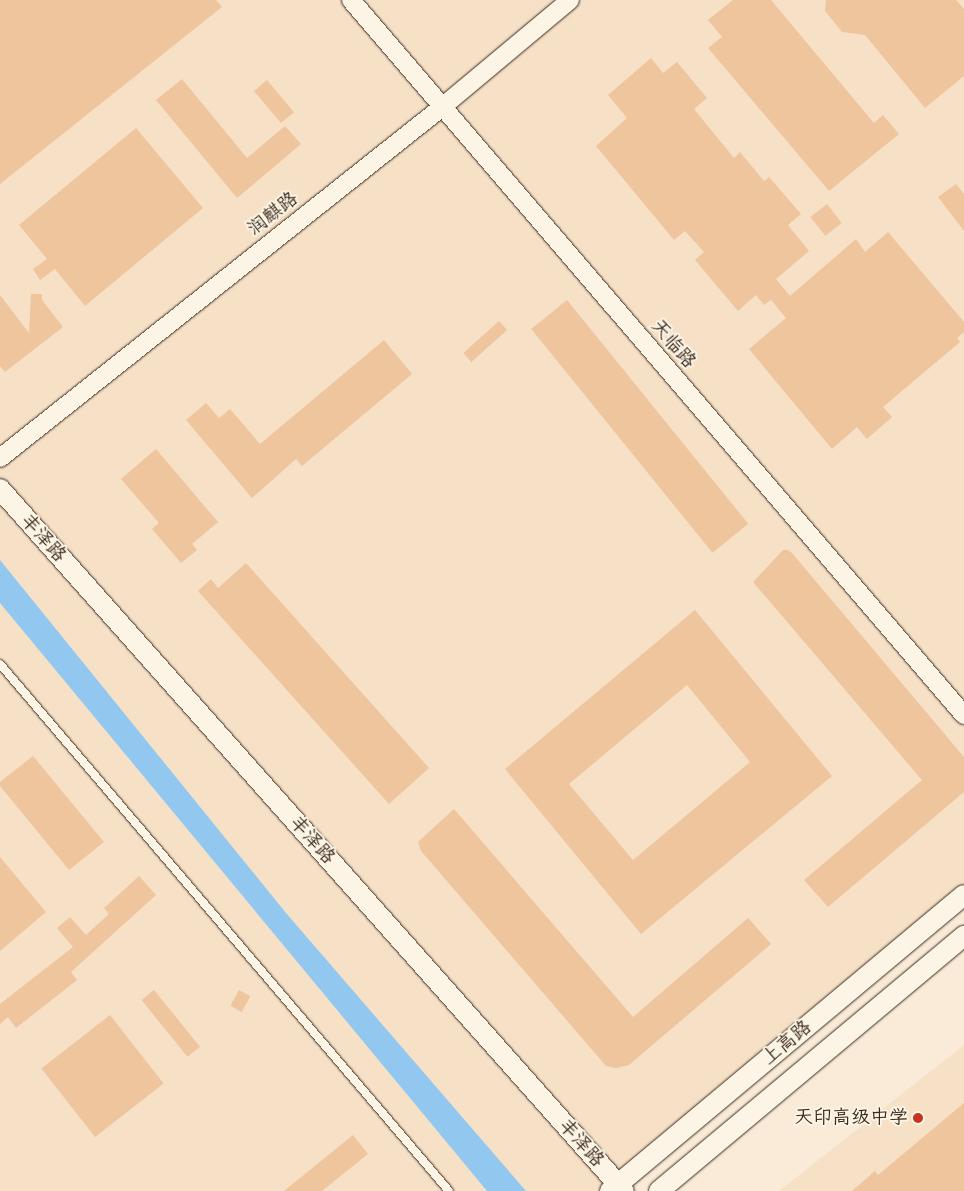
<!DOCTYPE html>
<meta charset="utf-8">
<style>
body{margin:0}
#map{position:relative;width:964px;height:1191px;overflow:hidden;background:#f9ebd7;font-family:"Comic Neue","LXGW WenKai TC",sans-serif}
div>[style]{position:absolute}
.built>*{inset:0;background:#f6e0c6}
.water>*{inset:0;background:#92c8f0}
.building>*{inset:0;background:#efc59e;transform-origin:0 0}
.roads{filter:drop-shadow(0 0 1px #3b2a1e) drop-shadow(0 0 1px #3b2a1e)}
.service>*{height:8px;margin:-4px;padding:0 4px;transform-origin:4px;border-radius:4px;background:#fcf5e5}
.tertiary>*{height:18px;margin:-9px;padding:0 9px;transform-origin:9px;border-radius:9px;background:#fcf5e5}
.secondary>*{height:20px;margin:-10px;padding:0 10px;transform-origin:10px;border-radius:10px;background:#fcf5e5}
.dots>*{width:14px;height:14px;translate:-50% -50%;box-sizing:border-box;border:2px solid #fcf5e5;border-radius:50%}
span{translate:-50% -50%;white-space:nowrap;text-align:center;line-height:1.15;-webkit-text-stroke:4px #fcf5e5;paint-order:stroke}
.street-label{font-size:19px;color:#3b2a1e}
.poi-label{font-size:19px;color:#3b2a1e}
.right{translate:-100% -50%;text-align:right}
</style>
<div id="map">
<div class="built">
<i style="clip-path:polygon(0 0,964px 0,964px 895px,624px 1191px,0 1191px)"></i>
<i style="clip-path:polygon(964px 1045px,964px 1191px,779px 1191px)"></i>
</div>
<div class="water">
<i style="clip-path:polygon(0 560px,286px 913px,526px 1191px,487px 1191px,0 603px)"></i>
</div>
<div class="building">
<i style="clip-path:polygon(0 0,216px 0,222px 7px,0 184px)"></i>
<i style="clip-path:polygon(733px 0,771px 0,874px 123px,883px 115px,899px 134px,829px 191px,708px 48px,722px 37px,708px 20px)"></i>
<i style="clip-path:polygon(826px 0,956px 0,964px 9px,964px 76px,925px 108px,865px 35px,842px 32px,825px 11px)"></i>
<i style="clip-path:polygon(651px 58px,663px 73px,677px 62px,707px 98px,694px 109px,734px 158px,740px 152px,764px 181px,769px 177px,801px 214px,788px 225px,809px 251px,776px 279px,790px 296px,856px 239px,865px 252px,888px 232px,964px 322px,964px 332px,957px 338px,960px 342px,883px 407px,892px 417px,867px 439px,857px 427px,832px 449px,749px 349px,786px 318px,771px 300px,764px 305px,756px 295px,738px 311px,695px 260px,704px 252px,685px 231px,674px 240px,596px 146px,627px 118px,608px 95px)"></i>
<i style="clip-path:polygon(182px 79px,247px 158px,285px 126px,301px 144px,237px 198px,156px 100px)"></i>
<i style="left:267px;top:80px;width:42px;height:17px;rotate:50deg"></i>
<i style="clip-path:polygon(136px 128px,203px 208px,85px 306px,55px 269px,40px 280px,33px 269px,47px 259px,19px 225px)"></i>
<i style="clip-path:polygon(956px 184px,964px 194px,964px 231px,938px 197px)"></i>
<i style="left:827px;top:204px;width:24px;height:21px;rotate:52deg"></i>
<i style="clip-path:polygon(31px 294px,42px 294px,42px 300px,63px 327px,5px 372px,0 366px,0 295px,29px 333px)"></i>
<i style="left:567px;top:300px;width:288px;height:46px;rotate:51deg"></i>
<i style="left:499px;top:321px;width:12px;height:48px;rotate:48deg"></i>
<i style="clip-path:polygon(384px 340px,412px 374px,302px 466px,296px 459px,252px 498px,186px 420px,206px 403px,219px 418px,230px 409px,260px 444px)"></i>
<i style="clip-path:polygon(156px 449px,218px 522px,192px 544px,197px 550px,181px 563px,152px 529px,159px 523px,121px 479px)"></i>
<i style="clip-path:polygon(783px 550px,788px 550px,792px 553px,964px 757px,964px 792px,828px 907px,804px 880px,922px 780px,753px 582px)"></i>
<i style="clip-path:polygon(246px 563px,429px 768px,389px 804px,198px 591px,211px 579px,218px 588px)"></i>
<i style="clip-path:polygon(evenodd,695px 610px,832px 776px,641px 934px,505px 769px,695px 610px,687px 685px,750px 762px,633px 860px,569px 784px,687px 685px)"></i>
<i style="clip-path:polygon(33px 756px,104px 842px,69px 870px,0 786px,0 782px)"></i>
<i style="clip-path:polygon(454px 809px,633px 1017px,748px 918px,771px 944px,629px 1065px,616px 1068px,606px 1066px,421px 851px,418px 842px)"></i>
<i style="clip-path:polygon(0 857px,46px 912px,0 951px)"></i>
<i style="clip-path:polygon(139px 876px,156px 895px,71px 972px,77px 980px,16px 1028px,8px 1017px,0 1024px,0 1004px,73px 947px,57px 928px,70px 917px,86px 935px,109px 914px,104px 908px)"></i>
<i style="left:154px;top:990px;width:73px;height:16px;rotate:51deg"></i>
<i style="left:239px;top:990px;width:13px;height:18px;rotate:29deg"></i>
<i style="left:110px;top:1015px;width:87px;height:87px;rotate:52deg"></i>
<i style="clip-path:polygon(964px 1103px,964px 1191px,852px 1191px,875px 1171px,878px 1175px)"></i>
<i style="clip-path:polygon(353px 1135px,368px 1154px,322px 1191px,284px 1191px)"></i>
</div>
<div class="roads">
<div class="service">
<i style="left:0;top:664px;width:692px;rotate:49.57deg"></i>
</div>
<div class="tertiary">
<i style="left:351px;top:0;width:942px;rotate:49.39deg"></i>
<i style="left:0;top:458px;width:563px;rotate:-38.44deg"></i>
<i style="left:441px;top:108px;width:168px;rotate:-39.9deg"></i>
</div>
<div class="secondary">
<i style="left:0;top:489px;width:939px;rotate:48.37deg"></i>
<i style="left:610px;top:1191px;width:461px;rotate:-39.9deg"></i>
<i style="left:659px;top:1191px;width:398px;rotate:-39.9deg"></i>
</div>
</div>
<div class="dots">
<i style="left:918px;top:1118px;background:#c8321e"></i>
</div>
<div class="street-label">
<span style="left:273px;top:214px;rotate:-38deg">润麒路</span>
<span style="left:673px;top:344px;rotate:49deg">天临路</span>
<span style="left:43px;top:538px;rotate:48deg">丰泽路</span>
<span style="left:312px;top:840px;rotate:48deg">丰泽路</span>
<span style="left:787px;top:1043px;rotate:-40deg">上高路</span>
<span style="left:581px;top:1143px;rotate:48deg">丰泽路</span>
</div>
<div class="poi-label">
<span class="right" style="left:908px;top:1118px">天印高级中学</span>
</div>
</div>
